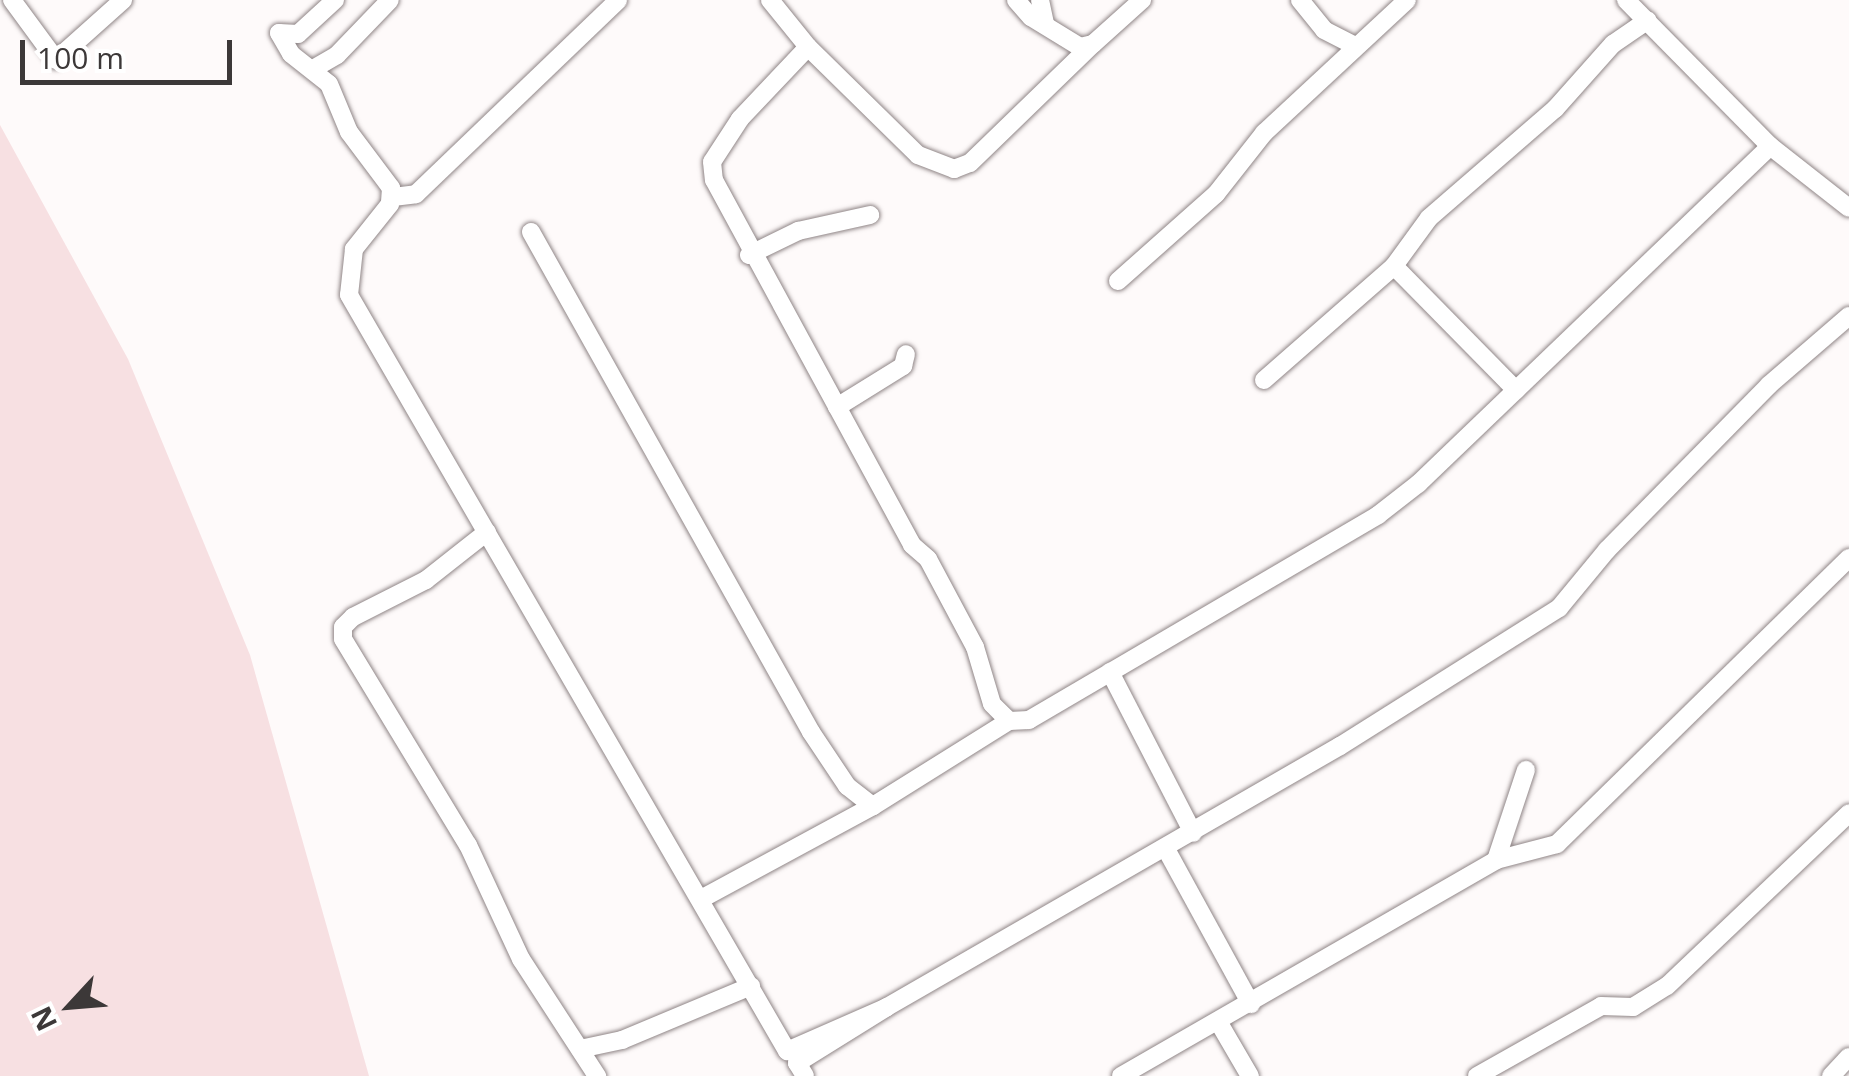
<!DOCTYPE html>
<style>
body{margin:0}
#map{position:relative;width:1849px;height:1076px;overflow:hidden;background:#fefafa;font-family:"Open Sans",sans-serif}
div>[style]{position:absolute}
.green>*{inset:0;background:#f7e0e2}
.roads{filter:drop-shadow(0 0 2px #8f8586) drop-shadow(0 0 2px #8f8586)}
.minor>*{height:18px;margin:-9px;padding:0 9px;transform-origin:9px;border-radius:9px;background:#fff}
span{translate:-50% -50%;white-space:nowrap;text-align:center;line-height:1.15;-webkit-text-stroke:8px #fff;paint-order:stroke}
.north{position:absolute;left:20px;top:956px;width:100px;height:100px;-webkit-text-stroke:8px #fff;paint-order:stroke;rotate:244deg;font-size:28px;font-weight:700;line-height:40px;text-align:center;color:#3c3838}
.north::after{content:'';display:block;margin:auto;width:35px;height:45px;background:#3c3838;clip-path:polygon(50% 0,100% 100%,50% 72%,0 100%)}
.scale{position:absolute;left:20px;top:40px;width:212px;height:45px;box-sizing:border-box;border:5px solid #3c3838;border-top:0;padding-left:12px;font-size:30px;line-height:35px;white-space:nowrap;color:#3c3838;-webkit-text-stroke:8px #fff;paint-order:stroke}
</style>
<div id="map">
<div class="green">
<i style="clip-path:polygon(0 125px,128px 359px,250px 655px,369px 1076px,0 1076px)"></i>
</div>
<div class="roads">
<div class="minor">
<i style="left:12px;top:0;width:74px;rotate:53.7deg"></i>
<i style="left:56px;top:60px;width:90px;rotate:-41.8deg"></i>
<i style="left:335px;top:0;width:50px;rotate:137.4deg"></i>
<i style="left:298px;top:34px;width:19px;rotate:-177deg"></i>
<i style="left:279px;top:33px;width:24px;rotate:60deg"></i>
<i style="left:291px;top:54px;width:48px;rotate:38.3deg"></i>
<i style="left:329px;top:84px;width:52px;rotate:67.4deg"></i>
<i style="left:349px;top:132px;width:70px;rotate:53.1deg"></i>
<i style="left:391px;top:188px;width:16px;rotate:94deg"></i>
<i style="left:390px;top:204px;width:58px;rotate:128.7deg"></i>
<i style="left:354px;top:249px;width:46px;rotate:96.2deg"></i>
<i style="left:349px;top:295px;width:874px;rotate:59.91deg"></i>
<i style="left:787px;top:1051px;width:109px;rotate:-23.7deg"></i>
<i style="left:887px;top:1007px;width:106px;rotate:148.1deg"></i>
<i style="left:797px;top:1063px;width:15px;rotate:58deg"></i>
<i style="left:770px;top:0;width:60px;rotate:51deg"></i>
<i style="left:808px;top:47px;width:99px;rotate:133.4deg"></i>
<i style="left:740px;top:119px;width:51px;rotate:123.1deg"></i>
<i style="left:712px;top:162px;width:18px;rotate:84deg"></i>
<i style="left:714px;top:180px;width:415px;rotate:61.5deg"></i>
<i style="left:912px;top:545px;width:21px;rotate:41deg"></i>
<i style="left:928px;top:559px;width:100px;rotate:61.9deg"></i>
<i style="left:975px;top:647px;width:59px;rotate:73.4deg"></i>
<i style="left:992px;top:704px;width:24px;rotate:45deg"></i>
<i style="left:1016px;top:0;width:23px;rotate:49deg"></i>
<i style="left:1031px;top:17px;width:57px;rotate:31.5deg"></i>
<i style="left:1080px;top:47px;width:13px;rotate:-13deg"></i>
<i style="left:1093px;top:44px;width:66px;rotate:-41.9deg"></i>
<i style="left:1040px;top:0;width:25px;rotate:78deg"></i>
<i style="left:1300px;top:0;width:38px;rotate:51deg"></i>
<i style="left:1324px;top:30px;width:34px;rotate:27deg"></i>
<i style="left:1626px;top:0;width:205px;rotate:45.4deg"></i>
<i style="left:1770px;top:146px;width:100px;rotate:38.1deg"></i>
<i style="left:808px;top:47px;width:154px;rotate:44.5deg"></i>
<i style="left:918px;top:155px;width:39px;rotate:21deg"></i>
<i style="left:954px;top:169px;width:17px;rotate:-21deg"></i>
<i style="left:970px;top:163px;width:171px;rotate:-44.1deg"></i>
<i style="left:313px;top:69px;width:28px;rotate:-30deg"></i>
<i style="left:337px;top:55px;width:76px;rotate:-46.1deg"></i>
<i style="left:393px;top:197px;width:23px;rotate:-7deg"></i>
<i style="left:416px;top:194px;width:280px;rotate:-43.8deg"></i>
<i style="left:531px;top:232px;width:573px;rotate:60.75deg"></i>
<i style="left:811px;top:732px;width:65px;rotate:56.3deg"></i>
<i style="left:847px;top:786px;width:33px;rotate:38deg"></i>
<i style="left:749px;top:255px;width:55px;rotate:-26.1deg"></i>
<i style="left:798px;top:231px;width:74px;rotate:-12.5deg"></i>
<i style="left:1394px;top:266px;width:174px;rotate:45.5deg"></i>
<i style="left:1118px;top:281px;width:131px;rotate:-41.6deg"></i>
<i style="left:1216px;top:194px;width:78px;rotate:-51.8deg"></i>
<i style="left:1264px;top:133px;width:195px;rotate:-42.9deg"></i>
<i style="left:1264px;top:380px;width:173px;rotate:-41.2deg"></i>
<i style="left:1394px;top:266px;width:59px;rotate:-53.9deg"></i>
<i style="left:1429px;top:218px;width:167px;rotate:-40.9deg"></i>
<i style="left:1555px;top:109px;width:87px;rotate:-48.3deg"></i>
<i style="left:1613px;top:44px;width:42px;rotate:-34.4deg"></i>
<i style="left:837px;top:407px;width:78px;rotate:-31.8deg"></i>
<i style="left:903px;top:366px;width:12px;rotate:-76deg"></i>
<i style="left:487px;top:532px;width:78px;rotate:141.8deg"></i>
<i style="left:426px;top:580px;width:82px;rotate:153.1deg"></i>
<i style="left:353px;top:617px;width:14px;rotate:135deg"></i>
<i style="left:343px;top:627px;width:12px;rotate:90deg"></i>
<i style="left:343px;top:639px;width:241px;rotate:58.8deg"></i>
<i style="left:468px;top:845px;width:126px;rotate:65.1deg"></i>
<i style="left:521px;top:959px;width:140px;rotate:57deg"></i>
<i style="left:1110px;top:672px;width:181px;rotate:62.7deg"></i>
<i style="left:1166px;top:849px;width:177px;rotate:61.3deg"></i>
<i style="left:1496px;top:860px;width:95px;rotate:-71.6deg"></i>
<i style="left:701px;top:899px;width:196px;rotate:-28.4deg"></i>
<i style="left:873px;top:806px;width:160px;rotate:-32deg"></i>
<i style="left:1009px;top:721px;width:20px;rotate:-3deg"></i>
<i style="left:1029px;top:720px;width:405px;rotate:-30.4deg"></i>
<i style="left:1378px;top:515px;width:51px;rotate:-37.8deg"></i>
<i style="left:1418px;top:484px;width:488px;rotate:-43.8deg"></i>
<i style="left:887px;top:1007px;width:523px;rotate:-29.95deg"></i>
<i style="left:1340px;top:746px;width:259px;rotate:-32.2deg"></i>
<i style="left:1559px;top:608px;width:75px;rotate:-50.4deg"></i>
<i style="left:1607px;top:550px;width:231px;rotate:-45.5deg"></i>
<i style="left:1769px;top:385px;width:106px;rotate:-40.8deg"></i>
<i style="left:1219px;top:1023px;width:61px;rotate:59.7deg"></i>
<i style="left:580px;top:1049px;width:43px;rotate:-12.1deg"></i>
<i style="left:622px;top:1040px;width:140px;rotate:-22.7deg"></i>
<i style="left:1121px;top:1076px;width:433px;rotate:-29.9deg"></i>
<i style="left:1496px;top:860px;width:63px;rotate:-14.7deg"></i>
<i style="left:1557px;top:844px;width:409px;rotate:-44.4deg"></i>
<i style="left:1477px;top:1076px;width:142px;rotate:-29.4deg"></i>
<i style="left:1601px;top:1006px;width:32px;rotate:2deg"></i>
<i style="left:1633px;top:1007px;width:40px;rotate:-32deg"></i>
<i style="left:1667px;top:986px;width:251px;rotate:-43.5deg"></i>
<i style="left:1831px;top:1076px;width:26px;rotate:-47deg"></i>
</div>
</div>
<div class="north">N</div>
<div class="scale">100 m</div>
</div>
